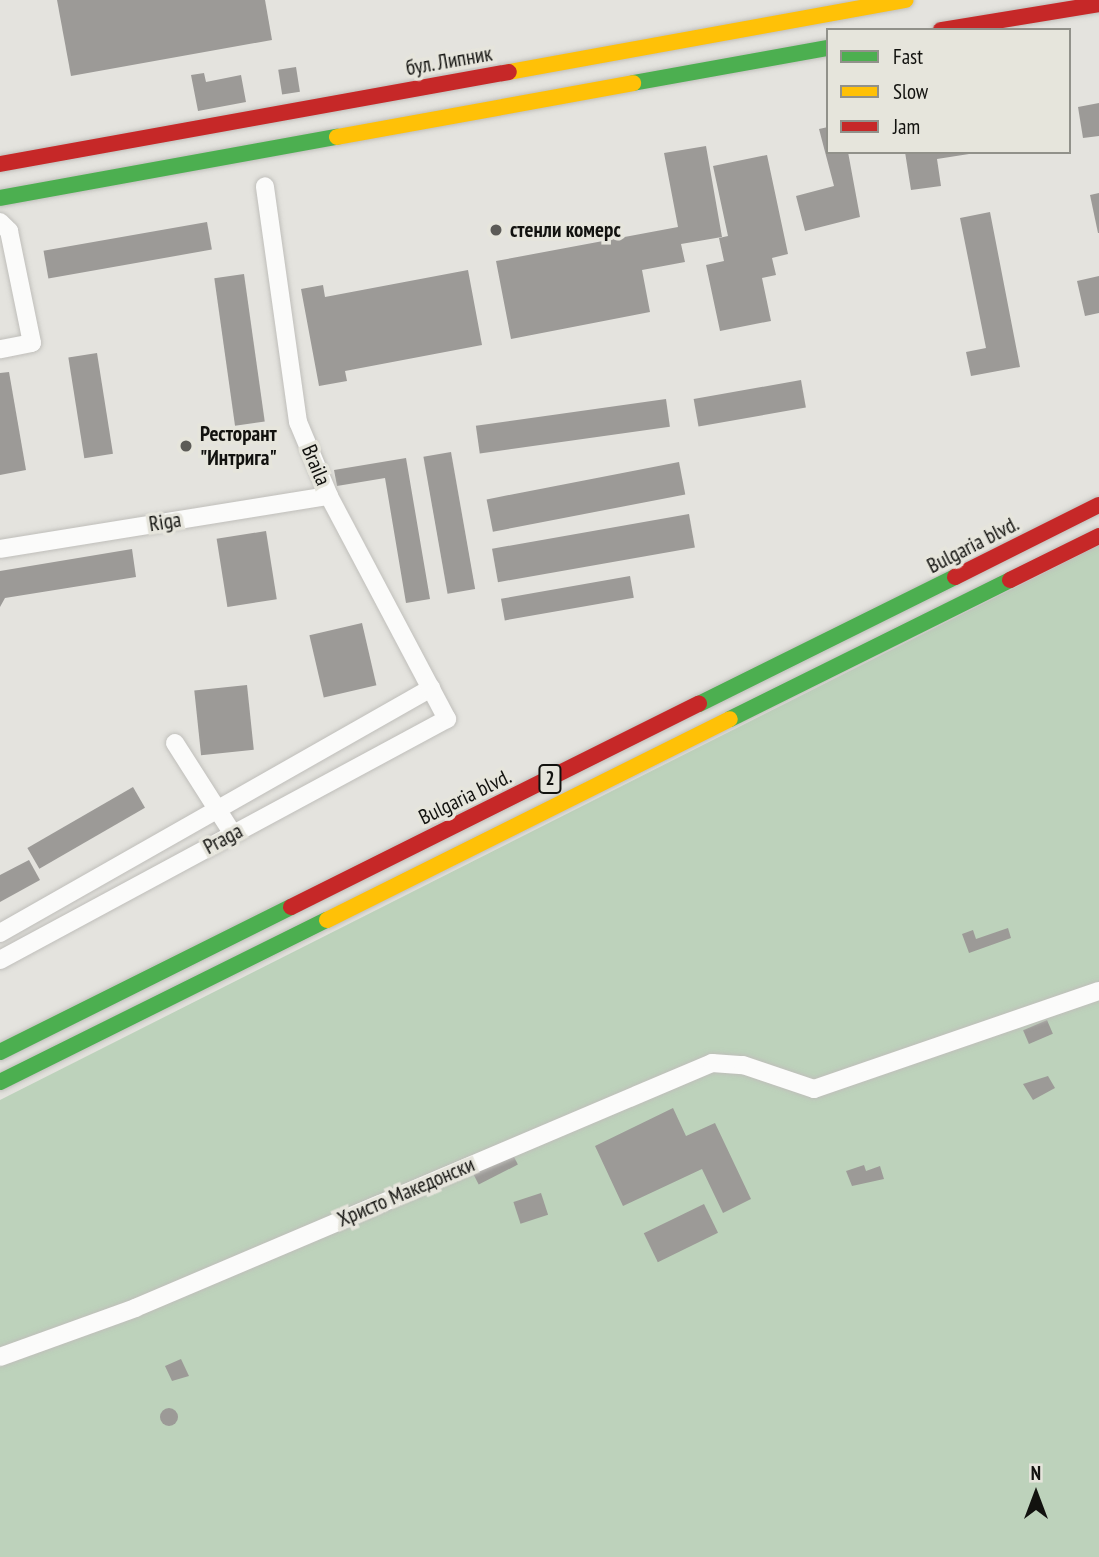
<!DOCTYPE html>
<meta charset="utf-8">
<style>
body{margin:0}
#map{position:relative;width:1099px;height:1557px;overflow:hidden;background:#e4e3de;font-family:"PT Sans Narrow",sans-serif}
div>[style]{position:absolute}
.green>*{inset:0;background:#bdd2bb}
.building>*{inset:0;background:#9c9a97;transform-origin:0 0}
.round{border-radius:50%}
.roads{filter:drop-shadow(0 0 2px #bfbeba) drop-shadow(0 0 2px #bfbeba)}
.street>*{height:18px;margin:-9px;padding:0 9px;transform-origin:9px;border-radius:9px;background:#fbfbfa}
.fast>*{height:16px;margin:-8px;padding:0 8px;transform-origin:8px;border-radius:8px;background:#4caf50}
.slow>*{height:16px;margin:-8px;padding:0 8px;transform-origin:8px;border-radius:8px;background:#ffc107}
.jam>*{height:16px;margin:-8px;padding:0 8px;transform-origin:8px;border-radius:8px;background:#c62828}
.dots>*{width:19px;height:19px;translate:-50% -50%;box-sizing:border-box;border:4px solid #e6e5dc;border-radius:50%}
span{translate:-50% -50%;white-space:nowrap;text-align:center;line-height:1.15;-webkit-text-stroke:7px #e6e5dc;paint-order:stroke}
.shield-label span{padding:2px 5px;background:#e6e5dc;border:2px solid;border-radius:5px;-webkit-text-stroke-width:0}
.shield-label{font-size:19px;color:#12120f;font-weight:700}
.street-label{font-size:21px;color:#12120f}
.poi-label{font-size:21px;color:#12120f;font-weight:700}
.left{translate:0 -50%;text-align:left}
.legend{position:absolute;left:826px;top:28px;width:245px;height:126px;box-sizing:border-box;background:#e6e5dc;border:2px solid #91918a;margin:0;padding:9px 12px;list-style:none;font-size:21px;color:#12120f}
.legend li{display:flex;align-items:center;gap:14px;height:35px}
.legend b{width:35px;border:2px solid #91918a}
.north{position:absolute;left:1001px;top:1459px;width:70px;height:70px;-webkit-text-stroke:5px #e6e5dc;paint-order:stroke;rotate:0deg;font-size:19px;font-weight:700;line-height:28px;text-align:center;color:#12120f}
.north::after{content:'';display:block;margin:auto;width:24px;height:32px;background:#12120f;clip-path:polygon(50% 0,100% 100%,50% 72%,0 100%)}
</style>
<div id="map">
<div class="green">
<i style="clip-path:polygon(1099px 545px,1099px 1557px,0 1557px,0 1100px)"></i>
</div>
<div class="building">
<i style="clip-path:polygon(57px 0,265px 0,272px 40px,71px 76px)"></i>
<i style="left:296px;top:67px;width:25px;height:18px;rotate:81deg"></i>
<i style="clip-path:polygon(204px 73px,206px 82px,241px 75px,246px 102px,198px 111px,191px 75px)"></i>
<i style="clip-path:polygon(1099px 103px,1099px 136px,1083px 138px,1078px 107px)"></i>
<i style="clip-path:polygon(828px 127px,828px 152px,848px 152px,860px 217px,805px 231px,796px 196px,834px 186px,819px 129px)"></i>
<i style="clip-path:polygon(706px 146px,722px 237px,681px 244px,685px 262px,642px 270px,650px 312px,511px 339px,496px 261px,678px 227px,664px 153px)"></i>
<i style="clip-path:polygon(905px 152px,969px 152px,969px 154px,937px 159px,941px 186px,911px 190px)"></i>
<i style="clip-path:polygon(767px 155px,788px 254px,772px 258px,776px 275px,762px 278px,771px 321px,720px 331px,706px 265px,724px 261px,719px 238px,728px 236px,713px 166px)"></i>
<i style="clip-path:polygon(1099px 193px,1099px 233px,1098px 233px,1090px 195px)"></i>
<i style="clip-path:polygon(990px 212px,1020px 367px,971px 376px,966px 352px,986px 348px,960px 218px)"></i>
<i style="left:207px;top:222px;width:28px;height:166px;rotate:80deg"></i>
<i style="clip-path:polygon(468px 270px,482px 345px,345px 371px,347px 381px,319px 386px,301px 289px,323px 285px,325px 297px)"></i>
<i style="left:244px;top:274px;width:149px;height:30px;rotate:82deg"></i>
<i style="clip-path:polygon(1099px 276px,1099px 313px,1085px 316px,1077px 281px)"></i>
<i style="left:97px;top:353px;width:102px;height:29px;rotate:81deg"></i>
<i style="clip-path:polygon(9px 372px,26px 470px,0 475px,0 373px)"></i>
<i style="left:801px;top:380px;width:28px;height:109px;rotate:80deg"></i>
<i style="left:666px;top:399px;width:28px;height:192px;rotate:82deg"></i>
<i style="left:451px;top:452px;width:139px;height:28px;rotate:80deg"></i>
<i style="clip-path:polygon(406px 458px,430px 599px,406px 603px,385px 478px,337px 486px,334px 470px)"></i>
<i style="left:679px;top:462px;width:33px;height:196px;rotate:79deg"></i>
<i style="left:689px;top:514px;width:34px;height:200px;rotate:80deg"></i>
<i style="left:266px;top:531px;width:69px;height:50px;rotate:81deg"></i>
<i style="clip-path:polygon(132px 549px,136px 577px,5px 598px,0 607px,0 571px)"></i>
<i style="left:630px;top:576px;width:22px;height:131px;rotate:80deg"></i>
<i style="left:362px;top:623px;width:64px;height:54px;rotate:77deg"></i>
<i style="left:247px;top:685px;width:65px;height:53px;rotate:84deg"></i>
<i style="left:133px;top:787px;width:24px;height:122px;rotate:60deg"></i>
<i style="clip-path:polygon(29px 860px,40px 880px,0 902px,0 875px)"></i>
<i style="clip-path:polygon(1008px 928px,1011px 938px,969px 953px,962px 934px,973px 930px,976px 939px)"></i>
<i style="left:1047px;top:1020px;width:15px;height:26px;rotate:67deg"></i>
<i style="clip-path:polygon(1048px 1076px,1055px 1088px,1033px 1100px,1023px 1084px)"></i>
<i style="clip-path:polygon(673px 1108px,686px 1136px,715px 1123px,751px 1199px,723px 1213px,702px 1169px,623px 1206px,595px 1146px)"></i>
<i style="left:512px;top:1153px;width:13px;height:44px;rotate:63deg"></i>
<i style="clip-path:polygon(864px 1165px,866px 1171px,880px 1166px,884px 1179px,852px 1186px,846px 1171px)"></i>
<i style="left:541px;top:1193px;width:23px;height:29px;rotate:72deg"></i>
<i style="left:704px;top:1204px;width:32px;height:67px;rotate:64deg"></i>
<i style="clip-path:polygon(181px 1359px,189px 1376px,172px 1381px,165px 1366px)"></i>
<i class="round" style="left:160px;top:1408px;width:18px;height:18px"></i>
</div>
<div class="roads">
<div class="street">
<i style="left:0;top:222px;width:13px;rotate:45deg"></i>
<i style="left:9px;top:231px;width:114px;rotate:78.4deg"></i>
<i style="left:32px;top:343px;width:33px;rotate:169deg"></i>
<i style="left:0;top:549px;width:333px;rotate:-9.2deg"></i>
<i style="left:175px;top:743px;width:108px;rotate:57.5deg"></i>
<i style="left:0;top:933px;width:496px;rotate:-29.6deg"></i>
<i style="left:0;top:960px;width:508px;rotate:-28.33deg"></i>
<i style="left:447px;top:719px;width:252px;rotate:-117.9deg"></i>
<i style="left:329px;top:496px;width:80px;rotate:-112.7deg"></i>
<i style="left:298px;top:422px;width:238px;rotate:-98deg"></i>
<i style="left:0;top:1357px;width:144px;rotate:-19.9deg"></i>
<i style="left:135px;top:1308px;width:627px;rotate:-23.01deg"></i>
<i style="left:712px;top:1063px;width:31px;rotate:4deg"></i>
<i style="left:743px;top:1065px;width:75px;rotate:18.7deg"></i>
<i style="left:814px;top:1089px;width:301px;rotate:-19deg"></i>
</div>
<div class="fast">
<i style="left:633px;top:83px;width:198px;rotate:-10.2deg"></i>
<i style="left:0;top:198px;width:342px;rotate:-10.3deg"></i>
<i style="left:699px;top:704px;width:286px;rotate:-26.4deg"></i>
<i style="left:730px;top:719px;width:313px;rotate:-26.4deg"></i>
<i style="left:0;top:1052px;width:325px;rotate:-26.5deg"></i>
<i style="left:0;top:1082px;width:365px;rotate:-26.4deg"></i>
</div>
<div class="slow">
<i style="left:509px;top:72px;width:403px;rotate:-10.3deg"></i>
<i style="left:337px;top:137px;width:301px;rotate:-10.3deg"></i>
<i style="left:327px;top:920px;width:450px;rotate:-26.5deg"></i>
</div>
<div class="jam">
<i style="left:941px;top:30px;width:160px;rotate:-9.3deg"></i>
<i style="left:0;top:164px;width:517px;rotate:-10.25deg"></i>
<i style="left:955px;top:577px;width:161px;rotate:-26.6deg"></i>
<i style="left:1010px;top:580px;width:99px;rotate:-26.3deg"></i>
<i style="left:291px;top:907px;width:456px;rotate:-26.5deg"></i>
</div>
</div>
<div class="dots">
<i style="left:496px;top:230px;background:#5c5b57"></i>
<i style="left:186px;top:446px;background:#5c5b57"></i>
</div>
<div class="shield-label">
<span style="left:550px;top:779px">2</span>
</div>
<div class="street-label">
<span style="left:449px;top:61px;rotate:-10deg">бул. Липник</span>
<span style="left:316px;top:465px;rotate:67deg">Braila</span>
<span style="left:165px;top:522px;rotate:-9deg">Riga</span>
<span style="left:973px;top:545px;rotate:-27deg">Bulgaria blvd.</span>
<span style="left:465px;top:797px;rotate:-26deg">Bulgaria blvd.</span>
<span style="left:223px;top:839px;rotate:-28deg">Praga</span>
<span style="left:406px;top:1192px;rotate:-23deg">Христо Македонски</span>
</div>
<div class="poi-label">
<span class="left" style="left:510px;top:230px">стенли комерс</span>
<span class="left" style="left:200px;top:446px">Ресторант<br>"Интрига"</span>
</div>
<ul class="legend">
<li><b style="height:9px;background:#4caf50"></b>Fast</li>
<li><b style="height:9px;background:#ffc107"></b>Slow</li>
<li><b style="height:9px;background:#c62828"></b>Jam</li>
</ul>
<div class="north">N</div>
</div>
